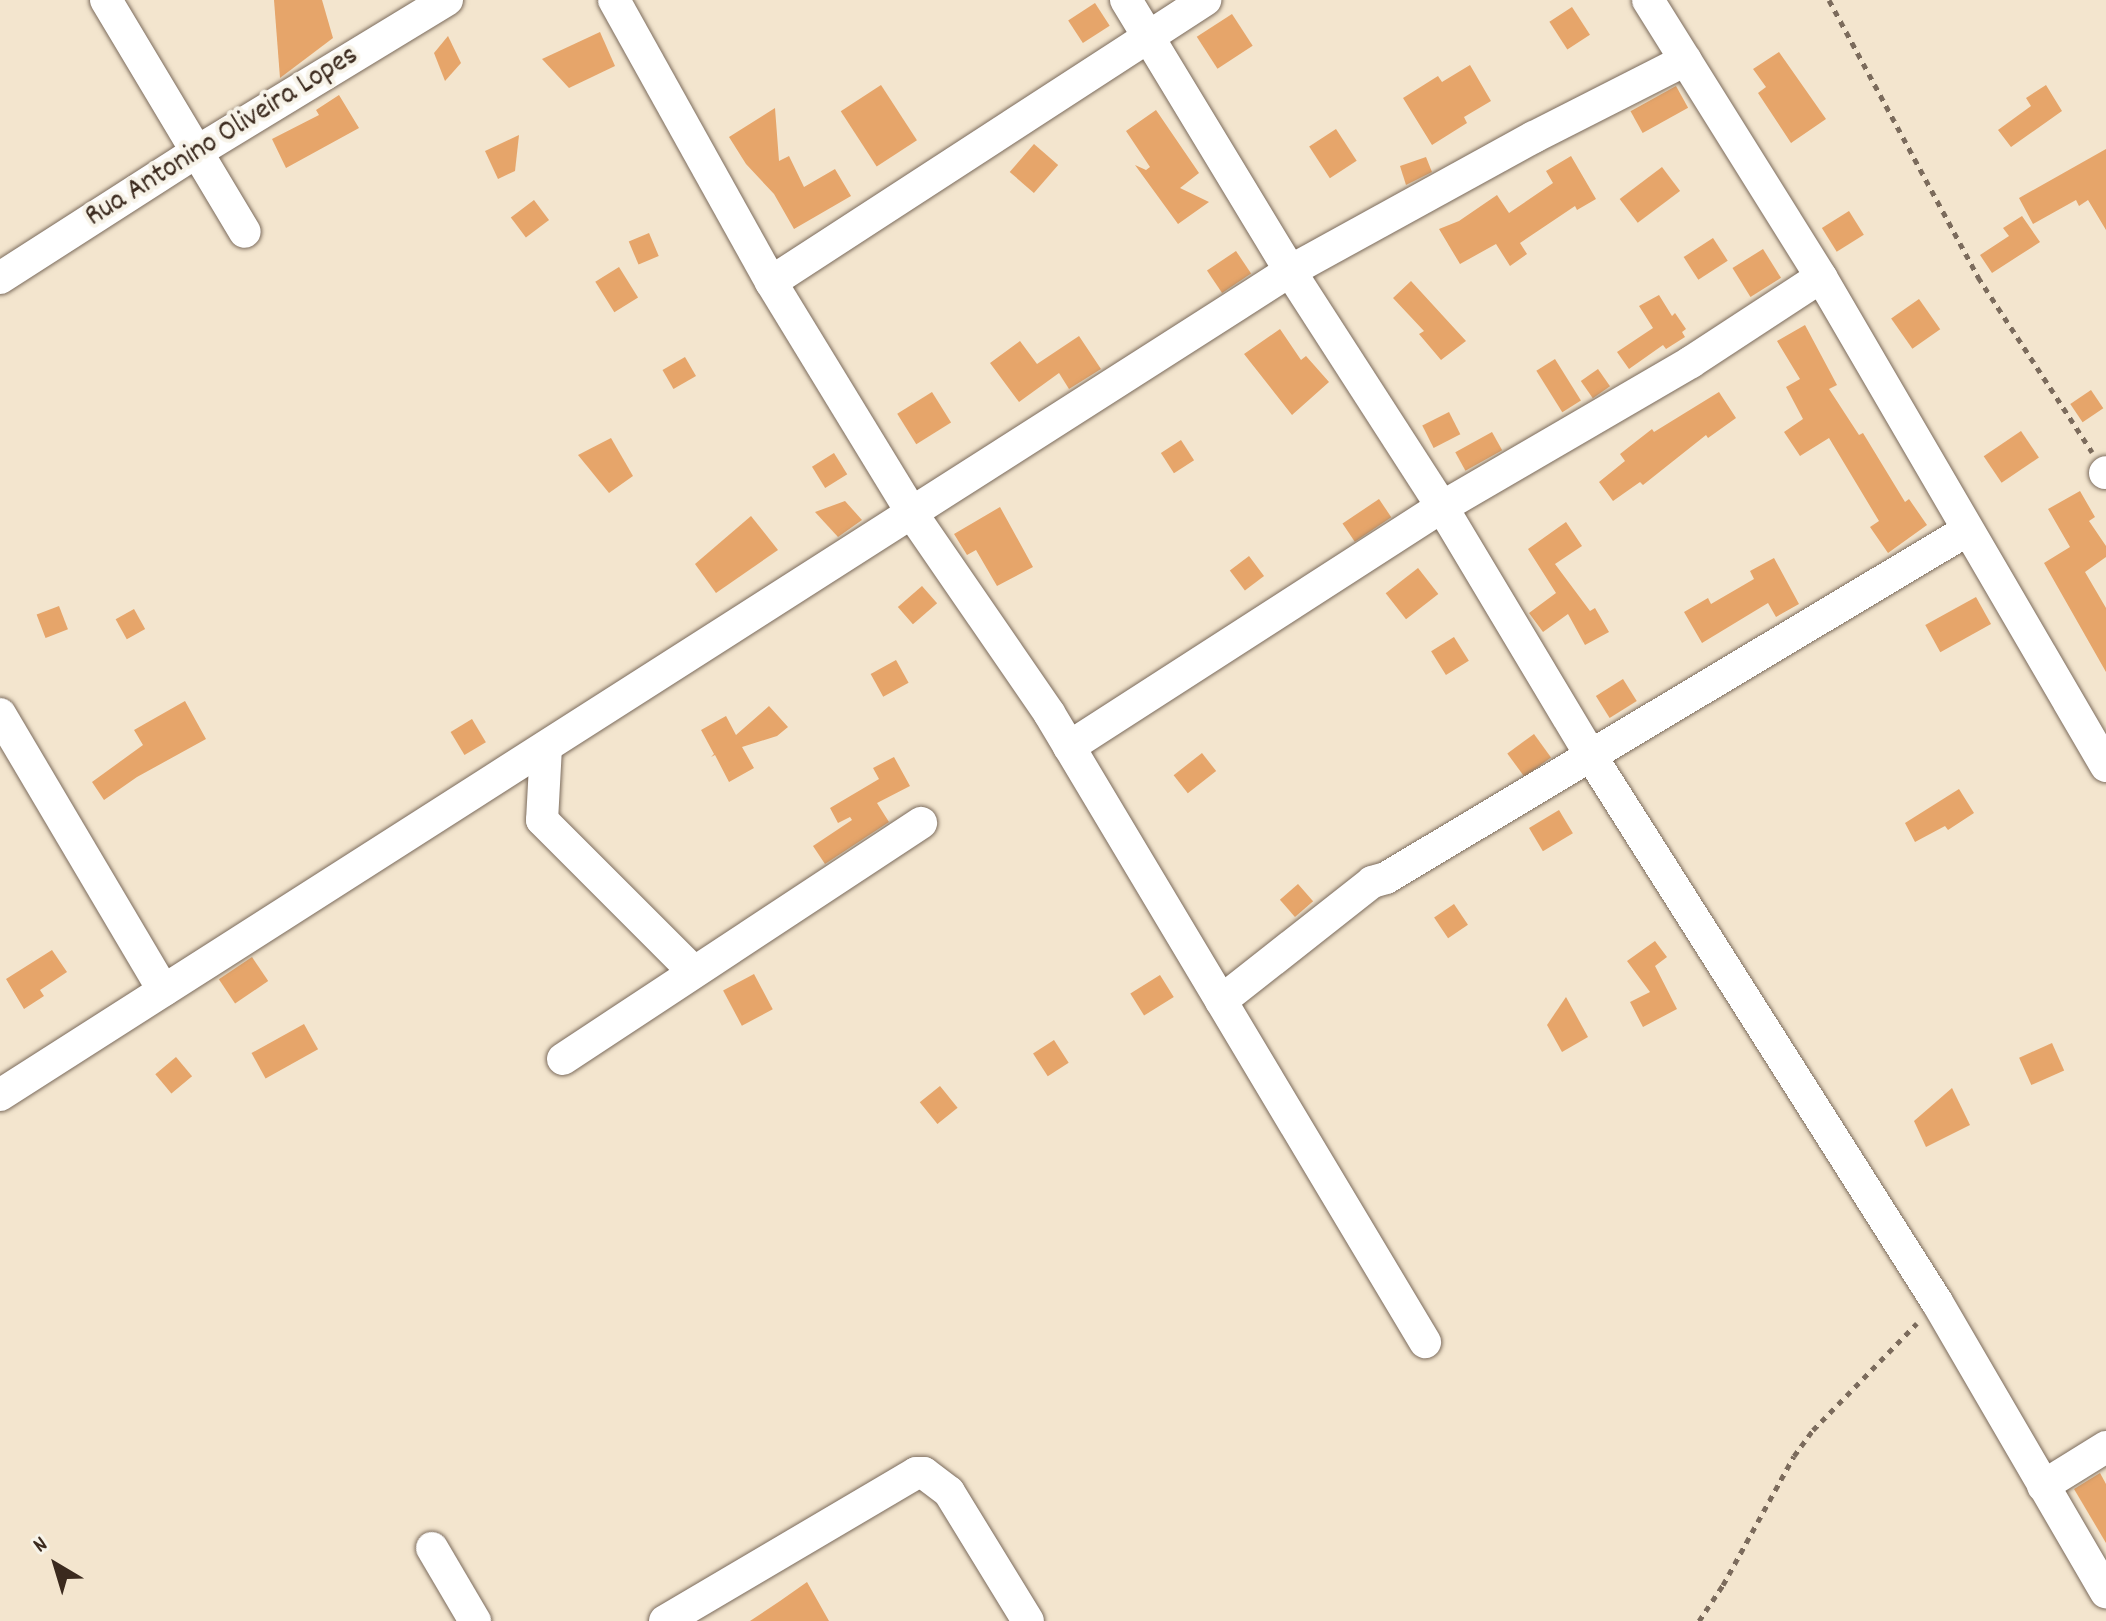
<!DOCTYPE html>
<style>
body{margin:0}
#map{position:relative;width:2106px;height:1621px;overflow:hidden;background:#f3e5ce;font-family:Dekko,sans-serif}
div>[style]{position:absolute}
.building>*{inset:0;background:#e6a56a;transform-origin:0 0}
.path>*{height:5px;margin-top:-2.5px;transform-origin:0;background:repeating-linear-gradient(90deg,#7b6b5c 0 6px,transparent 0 12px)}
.roads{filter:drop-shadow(0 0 2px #7b6b5c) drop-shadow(0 0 2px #7b6b5c)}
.minor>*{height:32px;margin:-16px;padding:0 16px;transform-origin:16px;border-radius:16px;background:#fff}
span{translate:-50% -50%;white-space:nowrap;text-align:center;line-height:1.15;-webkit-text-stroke:8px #f7f3e8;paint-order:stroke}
.street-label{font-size:30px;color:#3b2a1e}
.north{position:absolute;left:16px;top:1525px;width:80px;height:80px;-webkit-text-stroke:6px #f7f3e8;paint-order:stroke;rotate:322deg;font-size:22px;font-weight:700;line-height:32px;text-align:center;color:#3b2a1e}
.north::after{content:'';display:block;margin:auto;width:28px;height:36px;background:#3b2a1e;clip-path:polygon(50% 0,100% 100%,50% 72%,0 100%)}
</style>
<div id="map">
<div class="building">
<i style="clip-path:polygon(274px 0,322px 0,333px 38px,280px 78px)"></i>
<i style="left:1095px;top:3px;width:27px;height:32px;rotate:57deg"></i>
<i style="left:1572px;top:7px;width:33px;height:27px;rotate:57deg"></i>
<i style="left:1232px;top:14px;width:38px;height:42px;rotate:57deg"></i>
<i style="clip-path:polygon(600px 32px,615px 66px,569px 88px,542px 59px)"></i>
<i style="clip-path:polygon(448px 36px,461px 63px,445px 81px,434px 53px)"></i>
<i style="clip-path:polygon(1779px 52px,1826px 119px,1791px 143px,1758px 93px,1766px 87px,1753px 69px)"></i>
<i style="clip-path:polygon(1470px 65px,1491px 101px,1464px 117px,1467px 123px,1432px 145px,1403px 98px,1438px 76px,1442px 82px)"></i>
<i style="left:881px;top:85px;width:66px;height:48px;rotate:57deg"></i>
<i style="clip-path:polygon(2046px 85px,2062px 111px,2011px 147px,1998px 130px,2031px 106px,2026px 98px)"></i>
<i style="left:1676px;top:86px;width:25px;height:52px;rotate:61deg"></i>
<i style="clip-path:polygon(339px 95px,359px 128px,286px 168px,272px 139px,319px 115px,316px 110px)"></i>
<i style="clip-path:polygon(775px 108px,779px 161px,789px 156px,804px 187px,835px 169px,851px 196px,794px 229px,774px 194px,746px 164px,729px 137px)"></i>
<i style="clip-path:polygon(1156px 110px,1199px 173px,1180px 188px,1209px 202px,1178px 224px,1135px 165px,1146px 170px,1150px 167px,1126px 131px)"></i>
<i style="left:1336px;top:129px;width:38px;height:32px;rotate:57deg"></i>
<i style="clip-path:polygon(519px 135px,515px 171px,498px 179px,485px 151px)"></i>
<i style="left:1034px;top:144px;width:32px;height:37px;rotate:41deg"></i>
<i style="clip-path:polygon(2106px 149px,2106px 230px,2088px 200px,2079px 206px,2076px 200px,2033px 224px,2019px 198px)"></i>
<i style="clip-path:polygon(1571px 156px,1596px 199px,1577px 210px,1575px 206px,1520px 243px,1527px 254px,1510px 266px,1496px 244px,1460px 264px,1439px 229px,1459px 221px,1497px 195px,1509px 213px,1553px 183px,1546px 171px)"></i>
<i style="clip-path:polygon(1426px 157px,1432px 172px,1406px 185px,1400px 166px)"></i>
<i style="left:1662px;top:167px;width:30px;height:53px;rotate:53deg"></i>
<i style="left:534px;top:200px;width:25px;height:29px;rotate:53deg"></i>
<i style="left:1849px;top:211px;width:28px;height:32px;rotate:58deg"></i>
<i style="clip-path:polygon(2022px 216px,2040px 242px,1992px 273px,1980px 255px,2009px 236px,2003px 228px)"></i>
<i style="left:649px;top:233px;width:25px;height:22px;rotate:67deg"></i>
<i style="left:1713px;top:238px;width:27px;height:35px;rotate:57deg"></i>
<i style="left:1763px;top:249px;width:34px;height:36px;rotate:58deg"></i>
<i style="left:1236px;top:251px;width:27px;height:35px;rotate:56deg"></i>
<i style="left:619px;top:267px;width:36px;height:28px;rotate:58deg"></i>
<i style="clip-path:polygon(1411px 281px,1466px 341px,1441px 360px,1419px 334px,1424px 331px,1393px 298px)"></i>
<i style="clip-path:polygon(1659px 295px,1672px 316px,1675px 313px,1686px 329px,1682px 332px,1685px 337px,1666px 349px,1663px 345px,1629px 369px,1617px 352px,1653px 328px,1639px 306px)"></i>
<i style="left:1919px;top:299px;width:37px;height:34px;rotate:55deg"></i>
<i style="clip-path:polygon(1805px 325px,1837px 385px,1829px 389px,1859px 435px,1863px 433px,1905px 502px,1909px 499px,1927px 525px,1888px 553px,1870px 527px,1879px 521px,1829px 438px,1800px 456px,1784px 432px,1803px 419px,1786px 387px,1800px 379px,1777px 341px)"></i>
<i style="clip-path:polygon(1280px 329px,1301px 360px,1306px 356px,1329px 382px,1292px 415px,1244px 354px)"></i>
<i style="clip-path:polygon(1079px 336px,1101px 369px,1069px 389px,1059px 373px,1019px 402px,990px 363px,1020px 341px,1037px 364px)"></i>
<i style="left:685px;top:357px;width:22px;height:26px;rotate:60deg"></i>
<i style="left:1555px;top:359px;width:49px;height:22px;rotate:58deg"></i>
<i style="left:1598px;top:369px;width:21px;height:21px;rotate:55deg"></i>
<i style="left:2091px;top:390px;width:22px;height:25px;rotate:56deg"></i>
<i style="left:932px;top:392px;width:36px;height:41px;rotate:58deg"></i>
<i style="clip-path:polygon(1719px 392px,1736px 418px,1708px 438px,1706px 435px,1643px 485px,1640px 482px,1613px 501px,1599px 482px,1625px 461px,1620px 454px,1652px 429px,1654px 432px)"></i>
<i style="left:1449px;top:412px;width:25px;height:30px;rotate:63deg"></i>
<i style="left:2021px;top:431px;width:32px;height:45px;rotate:56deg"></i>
<i style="left:1492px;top:432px;width:21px;height:42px;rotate:61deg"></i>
<i style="clip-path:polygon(611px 438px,633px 476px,609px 493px,578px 455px)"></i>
<i style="left:1181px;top:440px;width:24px;height:24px;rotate:57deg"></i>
<i style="left:834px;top:453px;width:25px;height:26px;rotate:58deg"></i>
<i style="clip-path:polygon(2080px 491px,2095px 517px,2089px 521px,2106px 546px,2106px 557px,2085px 572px,2106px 608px,2106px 672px,2044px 563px,2070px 547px,2048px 509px)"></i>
<i style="left:1379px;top:499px;width:22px;height:44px;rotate:56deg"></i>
<i style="clip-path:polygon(845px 501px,862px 520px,838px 537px,815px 512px)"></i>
<i style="clip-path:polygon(1000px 507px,1033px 567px,997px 586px,976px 550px,967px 555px,954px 534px)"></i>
<i style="clip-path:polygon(751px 516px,778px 550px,716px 593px,695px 564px)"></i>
<i style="clip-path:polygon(1566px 522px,1582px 546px,1555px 564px,1590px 611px,1595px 608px,1609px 632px,1585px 645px,1568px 614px,1543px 632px,1529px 613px,1556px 593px,1528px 549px)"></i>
<i style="left:1249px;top:556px;width:25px;height:24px;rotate:53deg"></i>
<i style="clip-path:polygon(1774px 558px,1799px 604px,1776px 617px,1768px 603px,1702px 643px,1684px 612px,1708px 598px,1711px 604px,1754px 579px,1750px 571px)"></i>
<i style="left:1418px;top:568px;width:33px;height:41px;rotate:52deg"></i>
<i style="left:922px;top:586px;width:23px;height:32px;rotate:49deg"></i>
<i style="left:1976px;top:597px;width:31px;height:58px;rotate:61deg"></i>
<i style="left:59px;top:606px;width:25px;height:24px;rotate:69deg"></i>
<i style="left:134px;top:609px;width:23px;height:21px;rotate:61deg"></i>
<i style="left:1454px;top:637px;width:28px;height:27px;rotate:58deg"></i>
<i style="left:896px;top:660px;width:26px;height:29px;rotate:61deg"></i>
<i style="left:1623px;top:679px;width:26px;height:32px;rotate:58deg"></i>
<i style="clip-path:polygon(185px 701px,206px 739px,137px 777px,104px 800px,92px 782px,143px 745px,134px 730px)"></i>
<i style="clip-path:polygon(769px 706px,788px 727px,777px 736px,742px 747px,754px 768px,729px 782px,715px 755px,711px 757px,714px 754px,701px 730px,726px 716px,736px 735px)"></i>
<i style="left:472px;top:719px;width:27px;height:25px;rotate:59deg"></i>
<i style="left:1534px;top:734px;width:29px;height:33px;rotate:54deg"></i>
<i style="left:1202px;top:753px;width:23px;height:36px;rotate:52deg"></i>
<i style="clip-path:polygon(894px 757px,910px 786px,877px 803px,889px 822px,825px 864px,813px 846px,852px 820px,850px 817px,838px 823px,830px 808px,879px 779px,873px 768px)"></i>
<i style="clip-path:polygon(1959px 789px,1974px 813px,1948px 830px,1945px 826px,1915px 842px,1905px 823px)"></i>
<i style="left:1559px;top:810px;width:27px;height:35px;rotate:59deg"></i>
<i style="left:1298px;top:884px;width:23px;height:24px;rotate:49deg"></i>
<i style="left:1454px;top:904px;width:25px;height:24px;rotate:56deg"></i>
<i style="clip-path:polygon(1655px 941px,1667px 957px,1655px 966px,1677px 1009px,1643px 1027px,1630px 1002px,1650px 992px,1627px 961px)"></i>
<i style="clip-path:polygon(52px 950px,67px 972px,40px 990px,44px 996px,24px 1009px,6px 979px)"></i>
<i style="left:252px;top:957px;width:29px;height:40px;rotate:56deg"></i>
<i style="left:754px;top:974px;width:40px;height:35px;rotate:62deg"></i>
<i style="left:1160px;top:975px;width:26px;height:35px;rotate:58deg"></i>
<i style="clip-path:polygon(1566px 997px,1588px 1037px,1562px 1052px,1547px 1025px)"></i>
<i style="left:304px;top:1024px;width:29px;height:60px;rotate:61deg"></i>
<i style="left:1054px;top:1040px;width:27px;height:25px;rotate:57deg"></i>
<i style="left:2052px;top:1043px;width:30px;height:36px;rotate:66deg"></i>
<i style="left:176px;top:1057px;width:25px;height:27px;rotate:50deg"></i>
<i style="left:940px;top:1086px;width:28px;height:26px;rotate:51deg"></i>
<i style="clip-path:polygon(1952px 1088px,1970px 1125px,1926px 1147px,1914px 1121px)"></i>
<i style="clip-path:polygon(2100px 1473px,2106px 1484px,2106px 1543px,2074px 1489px)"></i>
<i style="clip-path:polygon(807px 1582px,829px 1621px,750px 1621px,780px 1601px)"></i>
</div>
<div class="path">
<i style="left:1829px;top:0;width:315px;rotate:61.7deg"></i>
<i style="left:1978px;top:277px;width:209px;rotate:56.9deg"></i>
<i style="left:1699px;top:1621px;width:43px;rotate:-56.3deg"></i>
<i style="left:1723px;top:1585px;width:147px;rotate:-61.2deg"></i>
<i style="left:1794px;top:1456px;width:32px;rotate:-54deg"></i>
<i style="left:1813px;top:1430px;width:149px;rotate:-45.8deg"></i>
</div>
<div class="roads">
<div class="minor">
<i style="left:106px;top:0;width:270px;rotate:59.1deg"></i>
<i style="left:614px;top:0;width:323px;rotate:60.9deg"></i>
<i style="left:771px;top:282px;width:273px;rotate:58.6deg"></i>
<i style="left:913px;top:515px;width:240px;rotate:55.5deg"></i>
<i style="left:1049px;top:713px;width:733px;rotate:59.13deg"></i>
<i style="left:1126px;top:0;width:317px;rotate:58.8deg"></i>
<i style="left:1290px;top:271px;width:281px;rotate:57.2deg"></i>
<i style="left:1442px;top:507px;width:290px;rotate:59.1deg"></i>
<i style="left:1591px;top:756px;width:646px;rotate:57.64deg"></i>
<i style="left:1937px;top:1302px;width:336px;rotate:59.8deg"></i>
<i style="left:1648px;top:0;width:327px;rotate:58deg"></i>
<i style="left:1821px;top:277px;width:566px;rotate:59.77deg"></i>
<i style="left:0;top:278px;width:232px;rotate:-32.7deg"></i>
<i style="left:195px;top:153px;width:295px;rotate:-31.3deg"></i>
<i style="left:771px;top:282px;width:518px;rotate:-33.01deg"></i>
<i style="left:2105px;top:473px;width:1px;rotate:-45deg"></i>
<i style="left:0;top:714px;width:321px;rotate:59.4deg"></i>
<i style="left:546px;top:747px;width:73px;rotate:93.1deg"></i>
<i style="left:542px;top:820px;width:214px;rotate:45deg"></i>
<i style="left:1069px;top:747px;width:444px;rotate:-32.8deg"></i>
<i style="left:1442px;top:507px;width:288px;rotate:-30.2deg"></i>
<i style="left:1691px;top:362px;width:155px;rotate:-33.2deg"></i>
<i style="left:1221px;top:1001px;width:192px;rotate:-38.2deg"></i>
<i style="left:1372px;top:882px;width:15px;rotate:-16deg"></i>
<i style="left:1386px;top:878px;width:676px;rotate:-30.89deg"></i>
<i style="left:563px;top:1059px;width:429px;rotate:-33.4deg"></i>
<i style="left:0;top:1095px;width:1531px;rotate:-32.57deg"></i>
<i style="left:1290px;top:271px;width:278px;rotate:-28.8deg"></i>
<i style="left:1534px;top:137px;width:170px;rotate:-26.9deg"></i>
<i style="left:2043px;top:1486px;width:74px;rotate:-31.8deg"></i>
<i style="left:432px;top:1548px;width:85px;rotate:59.5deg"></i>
<i style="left:665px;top:1621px;width:291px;rotate:-30.5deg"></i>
<i style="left:916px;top:1473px;width:8px"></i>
<i style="left:924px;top:1473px;width:31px;rotate:37deg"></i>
<i style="left:949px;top:1492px;width:151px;rotate:58.5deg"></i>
</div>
</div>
<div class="street-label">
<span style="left:223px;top:138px;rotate:-32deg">Rua Antonino Oliveira Lopes</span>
</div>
<div class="north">N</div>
</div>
